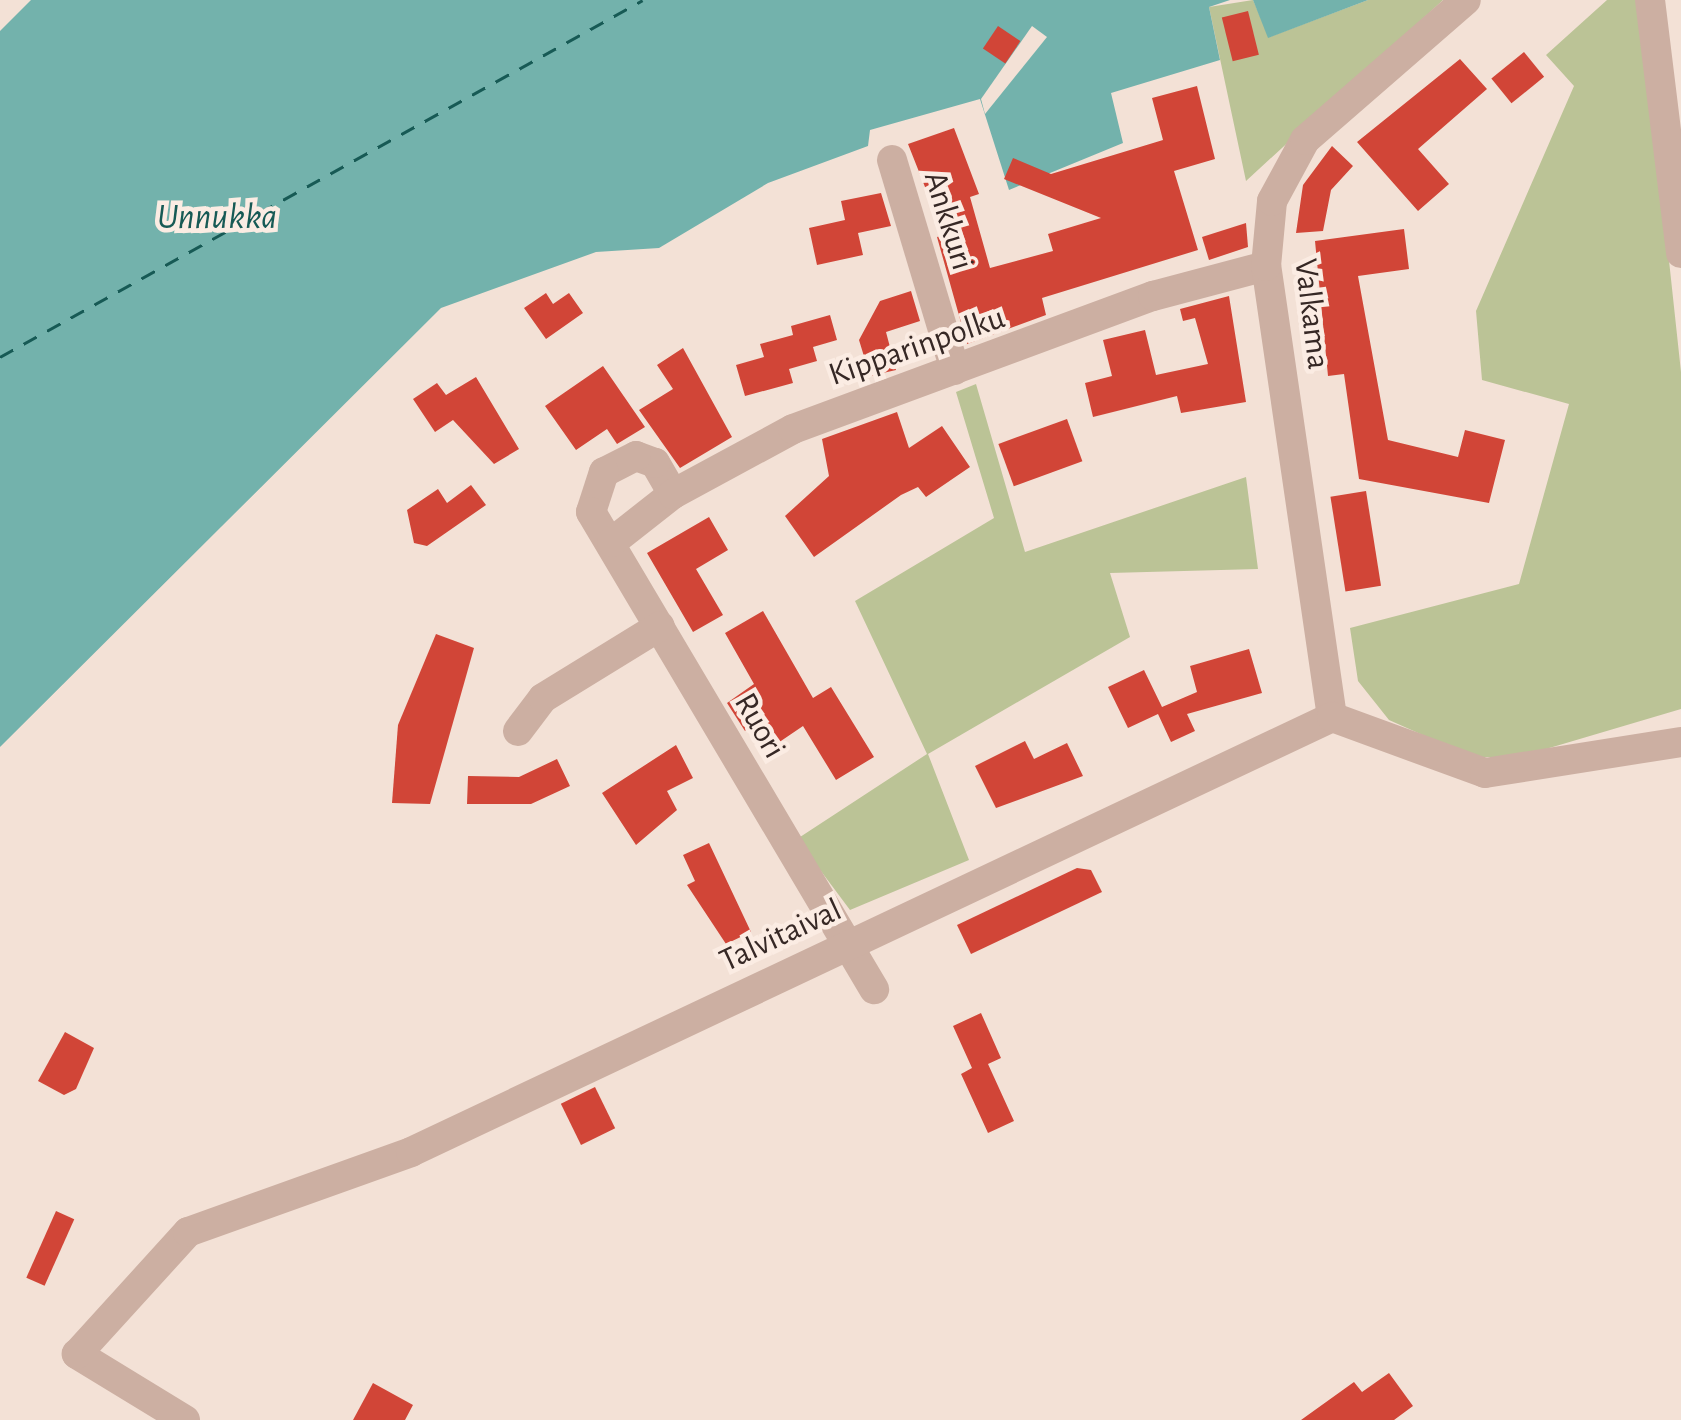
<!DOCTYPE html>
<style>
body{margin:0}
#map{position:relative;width:1681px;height:1420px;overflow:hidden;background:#f3e1d6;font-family:"Alegreya Sans",sans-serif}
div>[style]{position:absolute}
.green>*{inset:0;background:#bbc396}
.water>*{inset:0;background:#73b2ac}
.pier>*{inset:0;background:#f3e1d6}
.ferry>*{height:3px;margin-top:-1.5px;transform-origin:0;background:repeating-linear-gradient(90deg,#175a55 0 15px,transparent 0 27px)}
.building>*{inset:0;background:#d14537;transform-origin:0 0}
.minor>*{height:30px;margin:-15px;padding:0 15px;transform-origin:15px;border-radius:15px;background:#ccafa2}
span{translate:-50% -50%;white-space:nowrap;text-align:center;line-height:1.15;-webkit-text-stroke:9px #fbece3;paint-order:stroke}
.street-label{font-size:33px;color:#362825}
.water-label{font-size:36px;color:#175a55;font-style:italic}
</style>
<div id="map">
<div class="green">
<i style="clip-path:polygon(1253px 0,1269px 37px,1368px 0,1443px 0,1246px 181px,1209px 7px)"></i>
<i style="clip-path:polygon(1607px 0,1641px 0,1681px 372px,1681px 709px,1519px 757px,1472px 757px,1389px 720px,1358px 681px,1350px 628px,1519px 584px,1569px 404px,1482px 380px,1476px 311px,1574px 86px,1546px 55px)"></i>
<i style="clip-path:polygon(976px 384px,1025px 552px,1246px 477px,1258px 569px,1110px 573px,1130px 637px,928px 754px,969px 860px,850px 910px,797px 839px,927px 754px,855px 601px,994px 518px,956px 392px)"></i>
</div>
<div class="water">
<i style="clip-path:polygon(31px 0,1230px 0,1209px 7px,1220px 60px,1111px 93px,1123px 143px,1009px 190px,980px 99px,870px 130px,868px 146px,768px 183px,659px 248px,596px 252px,441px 308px,0 747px,0 31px)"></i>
<i style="clip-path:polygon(1253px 0,1368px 0,1268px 38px)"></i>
</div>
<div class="pier">
<i style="clip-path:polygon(1032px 26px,1047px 37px,985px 114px,981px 99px)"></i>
</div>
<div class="ferry">
<i style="left:0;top:357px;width:735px;rotate:-29.04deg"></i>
</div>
<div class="building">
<i style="left:1248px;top:11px;width:45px;height:27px;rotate:76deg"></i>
<i style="left:998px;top:26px;width:27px;height:27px;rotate:34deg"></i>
<i style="left:1524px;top:52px;width:32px;height:42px;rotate:51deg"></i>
<i style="clip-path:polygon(1460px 59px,1487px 89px,1418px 149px,1449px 184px,1418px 211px,1357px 142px)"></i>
<i style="clip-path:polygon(1197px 86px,1215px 159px,1174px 171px,1198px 250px,1042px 298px,1046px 315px,967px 344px,937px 237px,944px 235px,908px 144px,954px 128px,979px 194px,970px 197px,990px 268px,1053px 251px,1048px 234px,1101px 218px,1004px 179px,1013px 158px,1051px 174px,1163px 140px,1152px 98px)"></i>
<i style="clip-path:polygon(1332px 146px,1353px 166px,1331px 190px,1323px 231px,1296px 233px,1303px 185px)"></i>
<i style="clip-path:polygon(881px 193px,891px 226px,858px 233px,863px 255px,817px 265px,809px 228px,845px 220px,841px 201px)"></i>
<i style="clip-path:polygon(1246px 223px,1248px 247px,1209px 260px,1202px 237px)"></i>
<i style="clip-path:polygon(1404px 229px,1409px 269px,1358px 276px,1388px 440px,1458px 457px,1465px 430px,1505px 440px,1489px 503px,1359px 479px,1344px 374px,1328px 376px,1315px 241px)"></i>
<i style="clip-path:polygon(911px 291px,920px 321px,886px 332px,896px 370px,870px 376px,859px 340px,880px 301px)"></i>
<i style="clip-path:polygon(546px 293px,553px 304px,569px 293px,583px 313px,546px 339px,524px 308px)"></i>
<i style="clip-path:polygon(1229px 296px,1246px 402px,1181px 413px,1177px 396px,1093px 417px,1085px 383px,1112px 376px,1103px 340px,1145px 330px,1156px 375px,1208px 364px,1195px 318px,1183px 321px,1180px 309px)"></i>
<i style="clip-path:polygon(830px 315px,837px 340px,813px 347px,817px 361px,789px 369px,793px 383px,745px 396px,736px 365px,764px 357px,760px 344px,793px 335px,791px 326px)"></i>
<i style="clip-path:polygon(683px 348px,732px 437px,680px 468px,639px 410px,673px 389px,657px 365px)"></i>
<i style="clip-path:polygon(603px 366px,645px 427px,617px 444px,607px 429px,576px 450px,545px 406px)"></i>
<i style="clip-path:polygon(476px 377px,519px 449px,494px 464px,453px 420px,435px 432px,413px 399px,437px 383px,446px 395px)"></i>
<i style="clip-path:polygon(897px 412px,909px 448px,942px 426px,970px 467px,926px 497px,918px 487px,901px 495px,814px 557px,785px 516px,829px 476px,822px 439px)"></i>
<i style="left:1067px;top:419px;width:45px;height:73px;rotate:70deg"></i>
<i style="clip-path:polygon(471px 485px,486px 505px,427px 546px,414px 543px,407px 510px,438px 489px,447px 503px)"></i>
<i style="left:1366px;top:491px;width:96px;height:36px;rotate:81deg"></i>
<i style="clip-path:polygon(709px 517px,728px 550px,696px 569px,723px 615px,693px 632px,647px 553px)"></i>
<i style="clip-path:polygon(763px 611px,813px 698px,831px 687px,874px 757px,836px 780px,803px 726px,775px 745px,760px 721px,745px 731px,727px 703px,754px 684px,725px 633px)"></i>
<i style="clip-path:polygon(436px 634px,474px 648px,430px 804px,392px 803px,398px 725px)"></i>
<i style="clip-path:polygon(1249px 649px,1262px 693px,1187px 714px,1195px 731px,1171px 742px,1158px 714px,1128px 728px,1108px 687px,1144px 670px,1162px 707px,1197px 692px,1190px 666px)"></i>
<i style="clip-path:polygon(1025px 741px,1034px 759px,1067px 743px,1083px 776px,996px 808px,975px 766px)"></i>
<i style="clip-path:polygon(676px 745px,693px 778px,667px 791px,677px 810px,636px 845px,602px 793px)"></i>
<i style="clip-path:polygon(557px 759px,570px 786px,531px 804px,467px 804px,468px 776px,519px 777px)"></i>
<i style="clip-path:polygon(709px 843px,751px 932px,726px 944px,687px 885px,695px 881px,683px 855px)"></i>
<i style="clip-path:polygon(1077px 868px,1091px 870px,1102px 892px,971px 954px,957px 925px)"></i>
<i style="clip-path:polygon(981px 1013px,1001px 1058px,988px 1064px,1014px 1121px,988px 1133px,961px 1074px,972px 1068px,953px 1026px)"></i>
<i style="clip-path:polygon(65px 1032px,94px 1048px,76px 1089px,64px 1095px,38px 1081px)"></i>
<i style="left:595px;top:1087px;width:46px;height:38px;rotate:64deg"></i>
<i style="left:56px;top:1211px;width:20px;height:73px;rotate:24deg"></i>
<i style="clip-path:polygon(1389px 1373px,1413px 1406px,1394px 1420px,1301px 1420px,1354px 1382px,1362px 1392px)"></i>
<i style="clip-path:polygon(373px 1383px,413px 1405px,405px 1420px,353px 1420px)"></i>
</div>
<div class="minor">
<i style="left:1650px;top:0;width:255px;rotate:83deg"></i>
<i style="left:892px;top:160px;width:219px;rotate:73.3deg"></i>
<i style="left:673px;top:494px;width:36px;rotate:-120deg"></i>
<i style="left:655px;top:463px;width:20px;rotate:-160deg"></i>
<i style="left:636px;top:456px;width:36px;rotate:153deg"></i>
<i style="left:604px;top:472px;width:42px;rotate:108deg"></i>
<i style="left:591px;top:512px;width:555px;rotate:59.32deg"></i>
<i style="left:612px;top:542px;width:78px;rotate:-38.2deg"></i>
<i style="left:673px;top:494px;width:136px;rotate:-28.4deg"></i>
<i style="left:793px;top:429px;width:384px;rotate:-20.3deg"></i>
<i style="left:1153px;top:296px;width:117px;rotate:-14.9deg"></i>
<i style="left:1332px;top:717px;width:456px;rotate:-98.3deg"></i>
<i style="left:1266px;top:266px;width:65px;rotate:-84.7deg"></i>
<i style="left:1272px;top:201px;width:69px;rotate:-61.6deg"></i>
<i style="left:1305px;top:140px;width:213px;rotate:-41deg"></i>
<i style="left:518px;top:731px;width:41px;rotate:-52.9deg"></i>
<i style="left:543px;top:698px;width:137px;rotate:-31.6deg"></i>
<i style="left:185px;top:1420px;width:127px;rotate:-148.6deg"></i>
<i style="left:77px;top:1354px;width:165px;rotate:-47.7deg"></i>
<i style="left:188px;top:1232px;width:237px;rotate:-19.7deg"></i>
<i style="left:411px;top:1152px;width:1019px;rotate:-25.28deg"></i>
<i style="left:1332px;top:717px;width:163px;rotate:20.1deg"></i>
<i style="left:1485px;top:773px;width:198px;rotate:-9deg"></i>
</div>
<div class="street-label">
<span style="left:948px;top:221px;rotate:73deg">Ankkuri</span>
<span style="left:1311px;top:314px;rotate:83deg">Valkama</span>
<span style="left:917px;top:347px;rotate:-19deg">Kipparinpolku</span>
<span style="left:759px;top:726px;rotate:60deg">Ruori</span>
<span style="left:781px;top:936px;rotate:-25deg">Talvitaival</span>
</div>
<div class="water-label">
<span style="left:217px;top:218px">Unnukka</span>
</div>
</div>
